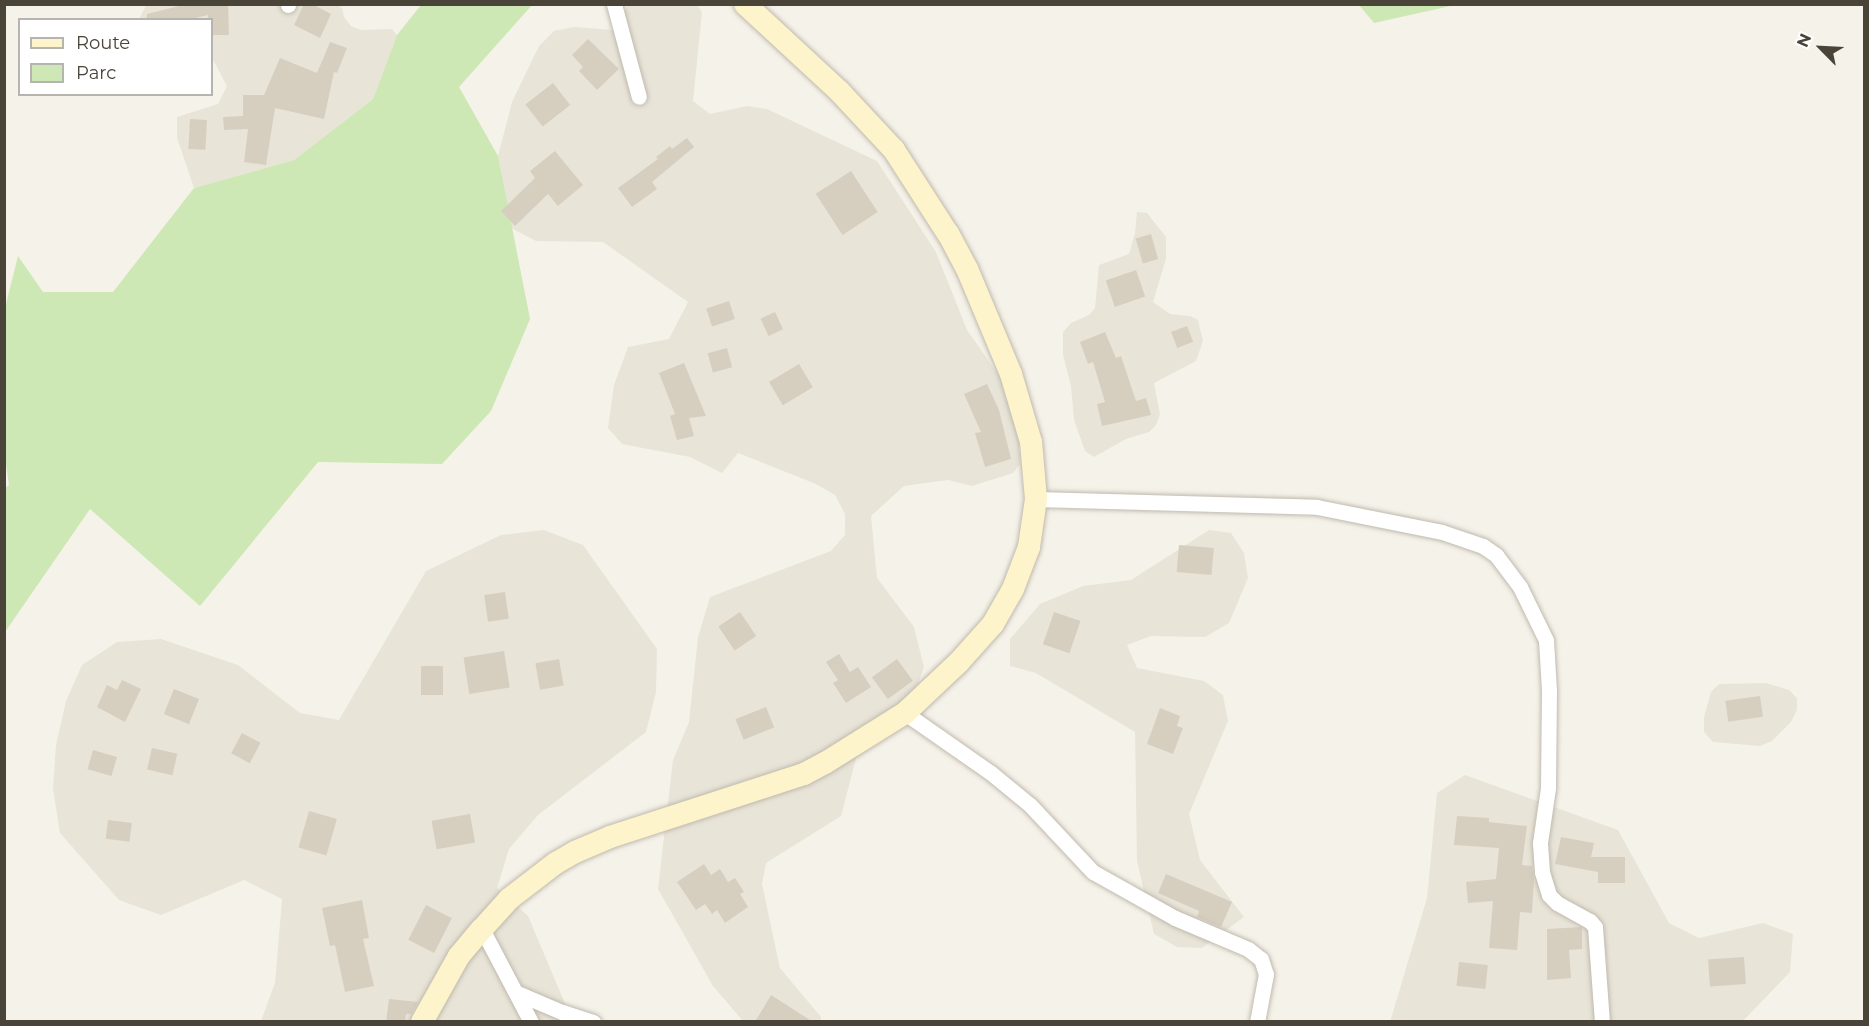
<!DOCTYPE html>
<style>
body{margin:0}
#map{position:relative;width:1869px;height:1026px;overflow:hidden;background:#f5f2ea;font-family:Montserrat,sans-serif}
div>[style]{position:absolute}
.residential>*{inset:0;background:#e8e4d8}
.green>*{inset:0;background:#cde8b4}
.building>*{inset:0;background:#d6cfc0;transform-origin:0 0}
.roads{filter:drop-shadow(0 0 2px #c0baad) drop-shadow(0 0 2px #c0baad)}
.street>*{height:15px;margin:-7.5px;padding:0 7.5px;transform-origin:7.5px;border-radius:7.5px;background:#fff}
.secondary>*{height:22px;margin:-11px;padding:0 11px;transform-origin:11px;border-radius:11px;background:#fdf4cb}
span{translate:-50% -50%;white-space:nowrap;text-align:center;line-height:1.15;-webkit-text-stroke:6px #fff;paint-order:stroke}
.frame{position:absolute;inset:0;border:6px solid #494338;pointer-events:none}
.legend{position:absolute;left:18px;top:18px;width:195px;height:78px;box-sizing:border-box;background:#fff;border:2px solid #b6b4af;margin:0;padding:8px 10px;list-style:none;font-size:18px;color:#494338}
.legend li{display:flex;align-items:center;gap:12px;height:30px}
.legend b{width:30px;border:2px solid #b6b4af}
.north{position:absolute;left:1791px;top:18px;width:60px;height:60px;-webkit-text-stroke:4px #fff;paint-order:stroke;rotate:294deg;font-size:16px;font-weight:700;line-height:24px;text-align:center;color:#494338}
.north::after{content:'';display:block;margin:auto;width:21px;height:27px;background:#494338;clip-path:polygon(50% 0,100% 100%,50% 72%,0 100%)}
</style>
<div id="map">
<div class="residential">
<i style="clip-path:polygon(146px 5px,337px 5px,342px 8px,344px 17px,351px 26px,361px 30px,392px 29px,397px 35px,373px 99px,294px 160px,194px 188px,177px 138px,177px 117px,218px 104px,227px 86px,212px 58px,212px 20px,139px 20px)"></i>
<i style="clip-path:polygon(628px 5px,697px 5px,702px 12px,693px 101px,710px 114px,747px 106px,767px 109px,877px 161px,936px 252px,967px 330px,1004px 383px,1018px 424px,1020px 464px,1013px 473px,972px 486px,948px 480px,904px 486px,871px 516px,877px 578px,914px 627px,924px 667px,915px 693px,863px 732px,841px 816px,766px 863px,762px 884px,780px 968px,821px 1017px,821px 1021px,743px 1021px,713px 986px,658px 889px,673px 760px,689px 722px,698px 637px,710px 597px,831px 551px,845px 535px,845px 514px,835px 495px,816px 484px,738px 453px,722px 473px,690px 457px,622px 444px,608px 428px,614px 385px,628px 347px,669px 339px,688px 302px,603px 242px,536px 241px,511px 228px,498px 156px,512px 102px,539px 46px,554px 31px,574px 27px,614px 30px)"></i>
<i style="clip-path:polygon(1137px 212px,1147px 213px,1166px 237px,1166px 259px,1153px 302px,1170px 314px,1190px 316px,1198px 320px,1203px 341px,1196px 361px,1154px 383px,1160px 414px,1156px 425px,1149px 432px,1126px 439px,1094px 457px,1085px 451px,1074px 420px,1071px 386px,1063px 355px,1063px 332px,1071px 323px,1089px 315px,1095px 308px,1099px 265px,1129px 254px,1135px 233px)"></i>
<i style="clip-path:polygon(544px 530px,583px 545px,657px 649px,656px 692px,646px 732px,538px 815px,509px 849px,497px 888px,528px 916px,569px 1013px,566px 1021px,261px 1021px,275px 983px,282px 899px,244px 880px,161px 915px,119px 900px,60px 833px,53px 789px,56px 745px,66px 701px,82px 665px,117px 642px,161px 639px,238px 665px,300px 713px,339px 720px,426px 571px,501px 535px)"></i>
<i style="clip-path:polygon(1209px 530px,1231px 533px,1244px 553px,1248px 578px,1229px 623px,1205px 637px,1151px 636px,1127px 645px,1137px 668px,1204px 681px,1223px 695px,1228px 721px,1189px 814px,1200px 860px,1244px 917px,1202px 948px,1177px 947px,1154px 934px,1137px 861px,1135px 732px,1036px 673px,1010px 666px,1010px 639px,1040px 604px,1083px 586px,1131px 580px)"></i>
<i style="clip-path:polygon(1766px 683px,1789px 690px,1797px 698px,1797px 710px,1791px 722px,1772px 741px,1760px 746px,1713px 742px,1704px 732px,1704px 717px,1711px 692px,1719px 684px)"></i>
<i style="clip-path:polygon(1465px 775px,1618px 830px,1669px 923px,1699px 938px,1763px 923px,1793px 934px,1790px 972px,1743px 1021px,1390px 1022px,1427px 898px,1437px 793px)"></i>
</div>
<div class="green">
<i style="clip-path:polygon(421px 5px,532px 5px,459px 87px,498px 156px,530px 319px,491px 411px,442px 464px,318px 462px,200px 606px,90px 509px,5px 632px,4px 489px,9px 485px,4px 450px,5px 308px,18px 256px,43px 292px,113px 292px,194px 188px,294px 160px,373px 99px,397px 35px)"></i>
<i style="clip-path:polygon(1359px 5px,1455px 5px,1374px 23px)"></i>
</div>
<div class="building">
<i style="clip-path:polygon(187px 4px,228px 4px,229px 35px,212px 35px,212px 20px,208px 20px,208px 15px,187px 20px,147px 20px,147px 14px)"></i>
<i style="clip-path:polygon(304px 4px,312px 4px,331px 14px,320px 38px,294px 25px)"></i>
<i style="clip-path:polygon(588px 39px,619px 69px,597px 90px,579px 71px,583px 67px,572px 55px)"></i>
<i style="clip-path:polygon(330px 42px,347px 48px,337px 73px,334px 72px,324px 119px,275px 108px,266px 165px,244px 162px,248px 129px,224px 130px,223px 117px,243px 116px,243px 95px,264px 95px,280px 58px,317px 73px)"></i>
<i style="left:553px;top:83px;width:28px;height:35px;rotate:52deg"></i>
<i style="left:190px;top:119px;width:17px;height:30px;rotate:3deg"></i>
<i style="clip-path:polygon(687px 138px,694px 147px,652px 182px,657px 189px,632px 207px,618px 188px,658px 159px,656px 157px,670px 146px,672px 149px)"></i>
<i style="clip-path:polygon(555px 151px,583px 185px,558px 206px,548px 194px,515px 226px,501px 211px,535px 178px,530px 171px)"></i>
<i style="left:851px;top:171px;width:49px;height:42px;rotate:57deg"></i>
<i style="left:1151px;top:234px;width:26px;height:16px;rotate:74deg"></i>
<i style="left:1136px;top:270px;width:28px;height:32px;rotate:71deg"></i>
<i style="left:729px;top:301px;width:19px;height:24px;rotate:72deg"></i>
<i style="left:775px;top:312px;width:19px;height:16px;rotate:65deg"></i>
<i style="left:1187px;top:326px;width:17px;height:17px;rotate:69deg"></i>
<i style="clip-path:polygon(1105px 332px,1116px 358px,1121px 356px,1136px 401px,1146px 398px,1151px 415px,1102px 426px,1097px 404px,1105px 402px,1093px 362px,1088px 364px,1080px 342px)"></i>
<i style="left:727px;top:348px;width:20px;height:20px;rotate:75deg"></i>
<i style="clip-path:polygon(684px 363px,706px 416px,689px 418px,694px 436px,677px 440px,670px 416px,675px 414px,659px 373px)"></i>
<i style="left:799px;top:364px;width:27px;height:35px;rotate:59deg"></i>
<i style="clip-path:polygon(987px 384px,999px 410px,1011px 459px,985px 467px,975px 433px,981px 432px,964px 394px)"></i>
<i style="left:1179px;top:545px;width:35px;height:27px;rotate:5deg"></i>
<i style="left:505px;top:592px;width:27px;height:21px;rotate:82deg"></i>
<i style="left:740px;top:612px;width:29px;height:26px;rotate:56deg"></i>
<i style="left:1054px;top:612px;width:28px;height:34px;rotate:19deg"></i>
<i style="left:504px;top:651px;width:37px;height:41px;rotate:81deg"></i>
<i style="clip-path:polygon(839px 654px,850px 672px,858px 667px,871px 687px,846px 703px,833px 683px,838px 680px,826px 662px)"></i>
<i style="left:559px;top:659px;width:27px;height:24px;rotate:80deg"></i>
<i style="left:897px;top:659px;width:27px;height:31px;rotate:54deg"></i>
<i style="left:421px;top:666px;width:22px;height:29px"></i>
<i style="clip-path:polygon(122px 680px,141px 689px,125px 722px,97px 707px,107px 685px,117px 690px)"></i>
<i style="left:174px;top:689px;width:27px;height:27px;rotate:22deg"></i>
<i style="left:1760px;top:696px;width:21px;height:35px;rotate:82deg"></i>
<i style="left:766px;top:707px;width:22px;height:33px;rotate:68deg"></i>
<i style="clip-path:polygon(1160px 708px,1180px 716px,1177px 726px,1183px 728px,1173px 754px,1147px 744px)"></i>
<i style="left:242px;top:733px;width:21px;height:23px;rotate:28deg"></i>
<i style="left:152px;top:748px;width:26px;height:22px;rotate:13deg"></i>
<i style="left:93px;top:750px;width:25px;height:20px;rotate:16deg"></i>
<i style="left:309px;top:811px;width:29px;height:38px;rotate:16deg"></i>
<i style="left:470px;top:814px;width:29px;height:39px;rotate:80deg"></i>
<i style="clip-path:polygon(1457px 816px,1489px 818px,1489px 822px,1527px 826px,1522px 865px,1532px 866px,1534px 880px,1532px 913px,1520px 912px,1517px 950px,1489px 948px,1493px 901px,1468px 903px,1466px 882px,1496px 879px,1499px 848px,1454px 845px)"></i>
<i style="left:108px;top:820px;width:24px;height:19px;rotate:7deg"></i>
<i style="clip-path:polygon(1561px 837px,1594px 843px,1591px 857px,1625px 857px,1625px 883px,1598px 883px,1598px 872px,1555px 864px)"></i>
<i style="clip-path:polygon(704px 864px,711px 875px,720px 869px,728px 882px,735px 878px,744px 892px,740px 894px,748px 907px,725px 923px,717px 910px,712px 914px,705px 904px,696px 910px,677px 882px)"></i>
<i style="clip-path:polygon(1166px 874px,1232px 902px,1221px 927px,1197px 917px,1199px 911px,1158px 893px)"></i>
<i style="clip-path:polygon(362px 900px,369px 938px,363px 939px,374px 986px,345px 992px,335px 945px,330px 946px,322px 908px)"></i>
<i style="left:426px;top:905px;width:29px;height:39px;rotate:27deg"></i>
<i style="clip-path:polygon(1582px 927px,1582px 949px,1569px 950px,1571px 978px,1547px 980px,1547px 929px)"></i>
<i style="left:1744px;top:957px;width:27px;height:36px;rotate:86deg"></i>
<i style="left:1459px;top:962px;width:29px;height:24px;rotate:6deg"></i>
<i style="clip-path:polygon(771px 995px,813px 1022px,755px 1022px)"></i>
<i style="clip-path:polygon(389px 999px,418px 1002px,411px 1014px,406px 1014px,405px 1022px,386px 1022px)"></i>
</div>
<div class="roads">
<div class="street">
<i style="left:614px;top:4px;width:96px;rotate:75deg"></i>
<i style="left:288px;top:5px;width:1px;rotate:-90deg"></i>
<i style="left:1036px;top:499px;width:281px;rotate:1.6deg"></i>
<i style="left:1317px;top:507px;width:127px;rotate:11.3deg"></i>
<i style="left:1442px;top:532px;width:43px;rotate:18.9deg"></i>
<i style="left:1483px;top:546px;width:16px;rotate:35deg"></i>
<i style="left:1496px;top:555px;width:40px;rotate:53deg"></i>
<i style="left:1520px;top:587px;width:59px;rotate:63.9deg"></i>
<i style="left:1546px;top:640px;width:51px;rotate:86.6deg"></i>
<i style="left:1549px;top:691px;width:97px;rotate:90.6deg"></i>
<i style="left:1548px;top:788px;width:56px;rotate:98.3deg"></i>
<i style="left:1540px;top:843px;width:29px;rotate:86deg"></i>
<i style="left:1542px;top:872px;width:24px;rotate:73deg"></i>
<i style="left:1549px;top:895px;width:11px;rotate:45deg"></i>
<i style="left:1557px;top:903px;width:38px;rotate:29deg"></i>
<i style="left:1590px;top:921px;width:8px;rotate:50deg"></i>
<i style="left:1595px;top:927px;width:95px;rotate:85.8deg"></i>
<i style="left:905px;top:713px;width:105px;rotate:34.9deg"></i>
<i style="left:991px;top:773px;width:50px;rotate:39.4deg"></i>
<i style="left:1030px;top:805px;width:92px;rotate:46.8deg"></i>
<i style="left:1093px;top:872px;width:94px;rotate:29.3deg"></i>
<i style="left:1175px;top:918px;width:79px;rotate:23deg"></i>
<i style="left:1248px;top:949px;width:16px;rotate:38deg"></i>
<i style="left:1261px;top:959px;width:16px;rotate:72deg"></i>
<i style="left:1266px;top:974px;width:49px;rotate:100.6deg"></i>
<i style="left:482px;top:929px;width:105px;rotate:62.2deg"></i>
<i style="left:517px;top:993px;width:49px;rotate:22.9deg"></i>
<i style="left:562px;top:1012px;width:33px;rotate:18deg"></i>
</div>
<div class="secondary">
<i style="left:422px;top:1022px;width:76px;rotate:-60.7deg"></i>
<i style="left:459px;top:956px;width:35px;rotate:-50deg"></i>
<i style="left:482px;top:929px;width:40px;rotate:-48deg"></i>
<i style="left:509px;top:899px;width:59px;rotate:-37.5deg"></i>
<i style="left:556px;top:863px;width:22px;rotate:-30deg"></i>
<i style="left:575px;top:852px;width:38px;rotate:-23deg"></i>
<i style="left:610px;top:837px;width:204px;rotate:-18deg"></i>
<i style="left:804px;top:774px;width:24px;rotate:-28deg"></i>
<i style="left:825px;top:763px;width:94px;rotate:-32deg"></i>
<i style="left:905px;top:713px;width:74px;rotate:-43.4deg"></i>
<i style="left:959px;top:662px;width:51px;rotate:-48.2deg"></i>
<i style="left:993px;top:624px;width:40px;rotate:-60.3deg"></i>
<i style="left:1013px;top:589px;width:45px;rotate:-69.1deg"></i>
<i style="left:1029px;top:547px;width:49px;rotate:-81.7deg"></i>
<i style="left:1036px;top:499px;width:57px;rotate:-95deg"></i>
<i style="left:1031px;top:442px;width:71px;rotate:-106.4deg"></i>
<i style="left:1011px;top:374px;width:114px;rotate:-112.7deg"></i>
<i style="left:967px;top:269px;width:40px;rotate:-118deg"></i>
<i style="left:948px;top:234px;width:100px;rotate:-122.7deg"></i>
<i style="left:894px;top:150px;width:81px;rotate:-133deg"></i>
<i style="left:839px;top:91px;width:128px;rotate:-137.2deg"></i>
</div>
</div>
<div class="frame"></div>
<ul class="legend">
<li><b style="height:8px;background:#fdf4cb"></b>Route</li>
<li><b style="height:16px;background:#cde8b4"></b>Parc</li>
</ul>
<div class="north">N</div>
</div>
